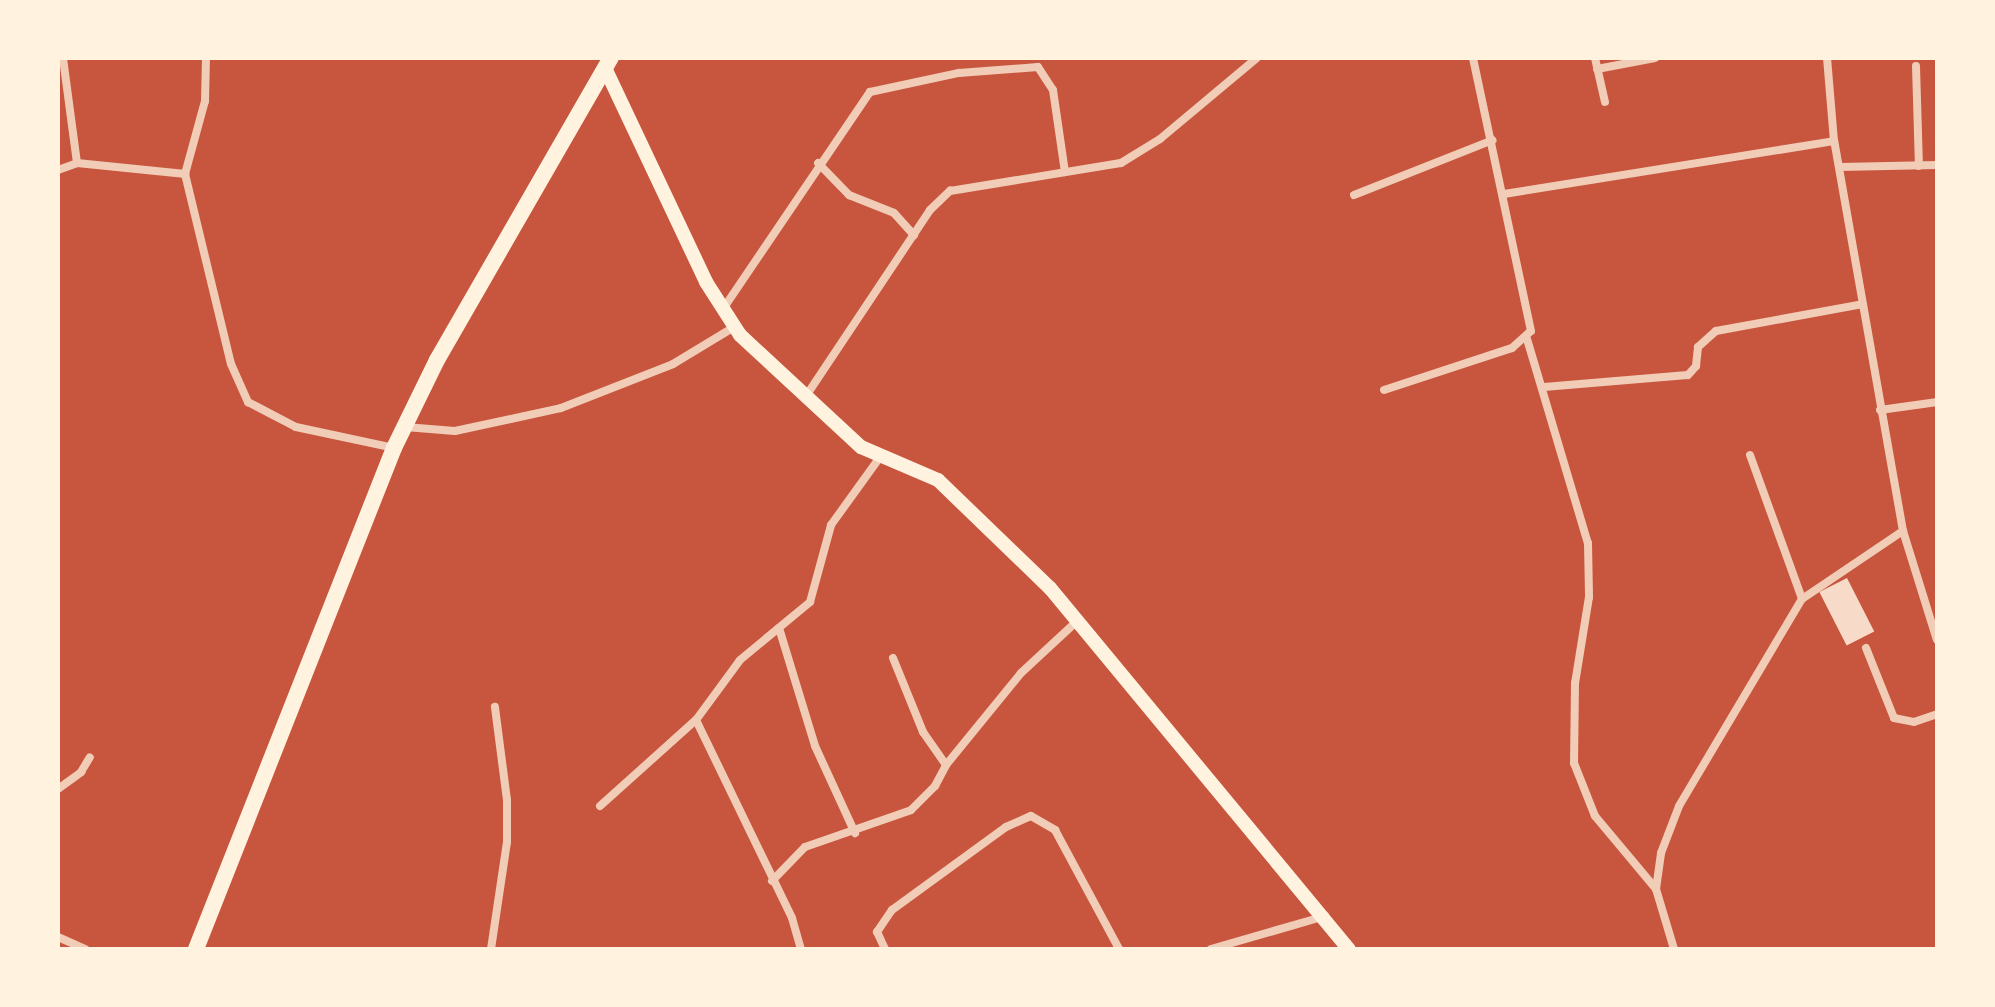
<!DOCTYPE html>
<style>
body{margin:0}
#map{position:relative;width:1995px;height:1007px;overflow:hidden;background:#c8553d;font-family:"IBM Plex Serif",serif}
div>[style]{position:absolute}
.building>*{inset:0;background:#f7dbc8;transform-origin:0 0}
.minor>*{height:8px;margin:-4px;padding:0 4px;transform-origin:4px;border-radius:4px;background:#f1ccb7}
.secondary>*{height:14px;margin:-7px;padding:0 7px;transform-origin:7px;border-radius:7px;background:#fff3e0}
.primary>*{height:16px;margin:-8px;padding:0 8px;transform-origin:8px;border-radius:8px;background:#fff3e0}
span{translate:-50% -50%;white-space:nowrap;text-align:center;line-height:1.15;-webkit-text-stroke:8px #fff3e0;paint-order:stroke}
.frame{position:absolute;inset:0;border:60px solid #fff3e0;pointer-events:none}
</style>
<div id="map">
<div class="building">
<i style="left:1847px;top:578px;width:60px;height:31px;rotate:63deg"></i>
</div>
<div class="minor">
<i style="left:1595px;top:58px;width:45px;rotate:77.2deg"></i>
<i style="left:1916px;top:66px;width:100px;rotate:88.3deg"></i>
<i style="left:1597px;top:69px;width:59px;rotate:-10.7deg"></i>
<i style="left:77px;top:163px;width:109px;rotate:5.8deg"></i>
<i style="left:185px;top:174px;width:76px;rotate:-74.7deg"></i>
<i style="left:205px;top:101px;width:43px;rotate:-88.7deg"></i>
<i style="left:818px;top:163px;width:45px;rotate:45.9deg"></i>
<i style="left:849px;top:195px;width:48px;rotate:21.8deg"></i>
<i style="left:894px;top:213px;width:30px;rotate:48deg"></i>
<i style="left:1839px;top:167px;width:98px;rotate:-1.2deg"></i>
<i style="left:58px;top:170px;width:20px;rotate:-20deg"></i>
<i style="left:77px;top:163px;width:106px;rotate:-97.6deg"></i>
<i style="left:185px;top:174px;width:195px;rotate:76.4deg"></i>
<i style="left:231px;top:364px;width:42px;rotate:65.9deg"></i>
<i style="left:248px;top:402px;width:54px;rotate:27.5deg"></i>
<i style="left:296px;top:427px;width:100px;rotate:12.1deg"></i>
<i style="left:1504px;top:194px;width:334px;rotate:-9.1deg"></i>
<i style="left:1354px;top:195px;width:149px;rotate:-21.6deg"></i>
<i style="left:723px;top:309px;width:262px;rotate:-55.9deg"></i>
<i style="left:870px;top:92px;width:91px;rotate:-12.1deg"></i>
<i style="left:959px;top:73px;width:79px;rotate:-4.3deg"></i>
<i style="left:1038px;top:67px;width:27px;rotate:57deg"></i>
<i style="left:1053px;top:90px;width:83px;rotate:81.7deg"></i>
<i style="left:1527px;top:339px;width:213px;rotate:73.4deg"></i>
<i style="left:1588px;top:543px;width:54px;rotate:88.9deg"></i>
<i style="left:1589px;top:597px;width:87px;rotate:99.2deg"></i>
<i style="left:1575px;top:683px;width:80px;rotate:90.7deg"></i>
<i style="left:1574px;top:763px;width:57px;rotate:68.4deg"></i>
<i style="left:1595px;top:816px;width:95px;rotate:50.1deg"></i>
<i style="left:1544px;top:387px;width:144px;rotate:-4.8deg"></i>
<i style="left:1688px;top:375px;width:12px;rotate:-48deg"></i>
<i style="left:1696px;top:366px;width:19px;rotate:-84deg"></i>
<i style="left:1698px;top:347px;width:24px;rotate:-42deg"></i>
<i style="left:1716px;top:331px;width:149px;rotate:-10.4deg"></i>
<i style="left:1384px;top:390px;width:135px;rotate:-18.2deg"></i>
<i style="left:1512px;top:348px;width:25px;rotate:-42deg"></i>
<i style="left:1531px;top:331px;width:279px;rotate:-102deg"></i>
<i style="left:806px;top:396px;width:224px;rotate:-56.3deg"></i>
<i style="left:930px;top:210px;width:28px;rotate:-44deg"></i>
<i style="left:950px;top:191px;width:173px;rotate:-9.3deg"></i>
<i style="left:1121px;top:163px;width:46px;rotate:-31.6deg"></i>
<i style="left:1160px;top:139px;width:126px;rotate:-39.9deg"></i>
<i style="left:1880px;top:410px;width:58px;rotate:-8deg"></i>
<i style="left:405px;top:427px;width:50px;rotate:4.6deg"></i>
<i style="left:455px;top:431px;width:108px;rotate:-12.2deg"></i>
<i style="left:561px;top:408px;width:120px;rotate:-21.4deg"></i>
<i style="left:673px;top:364px;width:71px;rotate:-31.2deg"></i>
<i style="left:1750px;top:455px;width:153px;rotate:70.1deg"></i>
<i style="left:1903px;top:531px;width:114px;rotate:72.7deg"></i>
<i style="left:779px;top:628px;width:123px;rotate:73deg"></i>
<i style="left:815px;top:746px;width:96px;rotate:65.3deg"></i>
<i style="left:1866px;top:648px;width:75px;rotate:68.2deg"></i>
<i style="left:1894px;top:718px;width:20px;rotate:11deg"></i>
<i style="left:1914px;top:722px;width:24px;rotate:-19deg"></i>
<i style="left:893px;top:658px;width:80px;rotate:67.9deg"></i>
<i style="left:923px;top:732px;width:40px;rotate:55.1deg"></i>
<i style="left:946px;top:765px;width:119px;rotate:-50.8deg"></i>
<i style="left:1021px;top:673px;width:75px;rotate:-42.8deg"></i>
<i style="left:696px;top:720px;width:220px;rotate:64.1deg"></i>
<i style="left:792px;top:918px;width:32px;rotate:74deg"></i>
<i style="left:58px;top:789px;width:29px;rotate:-36deg"></i>
<i style="left:81px;top:772px;width:17px;rotate:-59deg"></i>
<i style="left:600px;top:806px;width:129px;rotate:-41.9deg"></i>
<i style="left:696px;top:720px;width:74px;rotate:-53.7deg"></i>
<i style="left:740px;top:660px;width:91px;rotate:-39.6deg"></i>
<i style="left:810px;top:602px;width:80px;rotate:-74.7deg"></i>
<i style="left:831px;top:525px;width:84px;rotate:-54.2deg"></i>
<i style="left:772px;top:881px;width:47px;rotate:-45.9deg"></i>
<i style="left:805px;top:847px;width:112px;rotate:-19.2deg"></i>
<i style="left:911px;top:810px;width:34px;rotate:-45deg"></i>
<i style="left:935px;top:786px;width:24px;rotate:-62deg"></i>
<i style="left:58px;top:937px;width:30px;rotate:24deg"></i>
<i style="left:491px;top:949px;width:108px;rotate:-81.5deg"></i>
<i style="left:507px;top:842px;width:42px;rotate:-90deg"></i>
<i style="left:507px;top:800px;width:94px;rotate:-97.4deg"></i>
<i style="left:885px;top:949px;width:19px;rotate:-115deg"></i>
<i style="left:877px;top:932px;width:27px;rotate:-56deg"></i>
<i style="left:892px;top:910px;width:141px;rotate:-36.1deg"></i>
<i style="left:1006px;top:827px;width:27px;rotate:-24deg"></i>
<i style="left:1031px;top:816px;width:28px;rotate:30deg"></i>
<i style="left:1055px;top:830px;width:135px;rotate:61.7deg"></i>
<i style="left:1211px;top:949px;width:119px;rotate:-16.1deg"></i>
<i style="left:1674px;top:949px;width:63px;rotate:-106.7deg"></i>
<i style="left:1656px;top:889px;width:36px;rotate:-82deg"></i>
<i style="left:1661px;top:853px;width:50px;rotate:-69deg"></i>
<i style="left:1679px;top:806px;width:241px;rotate:-59.3deg"></i>
<i style="left:1802px;top:599px;width:122px;rotate:-34deg"></i>
<i style="left:1903px;top:531px;width:396px;rotate:-100deg"></i>
<i style="left:1834px;top:141px;width:83px;rotate:-94.8deg"></i>
</div>
<div class="secondary">
<i style="left:605px;top:68px;width:237px;rotate:64.7deg"></i>
<i style="left:706px;top:282px;width:63px;rotate:57.3deg"></i>
<i style="left:740px;top:335px;width:165px;rotate:42.8deg"></i>
<i style="left:861px;top:447px;width:84px;rotate:23.2deg"></i>
<i style="left:938px;top:480px;width:156px;rotate:44deg"></i>
<i style="left:1050px;top:588px;width:469px;rotate:50.4deg"></i>
</div>
<div class="primary">
<i style="left:196px;top:949px;width:539px;rotate:-68.44deg"></i>
<i style="left:394px;top:448px;width:98px;rotate:-64deg"></i>
<i style="left:437px;top:360px;width:349px;rotate:-60.1deg"></i>
</div>
<div class="frame"></div>
</div>
